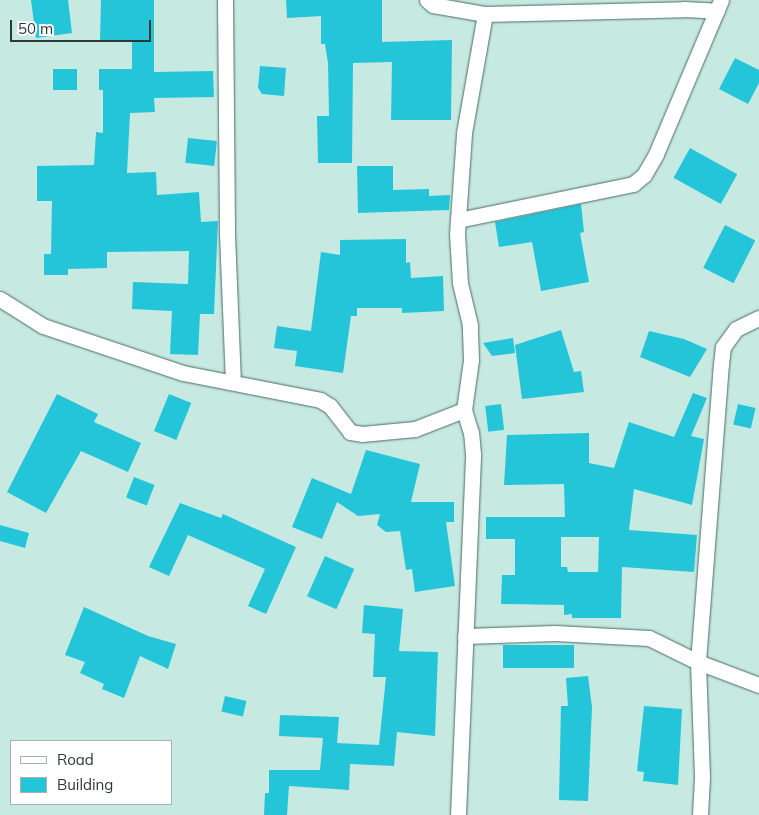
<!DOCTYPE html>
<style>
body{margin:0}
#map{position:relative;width:759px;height:815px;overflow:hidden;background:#c6e9e1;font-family:Mulish,sans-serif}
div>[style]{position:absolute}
.building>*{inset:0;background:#25c5d9;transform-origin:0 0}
.roads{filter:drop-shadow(0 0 1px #4b6b64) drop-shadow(0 0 1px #4b6b64)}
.street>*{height:15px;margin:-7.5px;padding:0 7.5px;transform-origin:7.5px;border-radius:7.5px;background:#fff}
span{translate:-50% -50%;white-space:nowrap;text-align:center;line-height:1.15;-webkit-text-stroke:4px #fff;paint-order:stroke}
.legend{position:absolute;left:10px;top:740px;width:162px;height:65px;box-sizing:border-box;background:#fff;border:1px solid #aab0af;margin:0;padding:6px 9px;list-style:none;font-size:15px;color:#2b3936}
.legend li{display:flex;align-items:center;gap:10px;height:25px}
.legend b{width:25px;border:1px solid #aab0af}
.scale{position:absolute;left:10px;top:20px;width:141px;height:22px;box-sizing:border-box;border:2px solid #2b3936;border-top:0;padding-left:6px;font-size:15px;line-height:18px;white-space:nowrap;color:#2b3936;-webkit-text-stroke:4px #fff;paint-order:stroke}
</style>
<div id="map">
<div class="building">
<i style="clip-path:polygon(31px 0,68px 0,72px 33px,36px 38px)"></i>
<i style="clip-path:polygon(101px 0,154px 0,154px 72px,213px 71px,214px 97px,154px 98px,155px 112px,130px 113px,127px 173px,156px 172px,157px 195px,199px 192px,201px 222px,218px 221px,214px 314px,200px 314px,198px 355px,170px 354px,172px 311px,132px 309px,133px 282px,188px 284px,189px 251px,107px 252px,107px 268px,68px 269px,68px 275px,44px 275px,44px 254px,51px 254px,52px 201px,37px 201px,37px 166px,94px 165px,96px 132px,103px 133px,103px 90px,99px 90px,99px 69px,132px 69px,132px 40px,100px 40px)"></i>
<i style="clip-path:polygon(286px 0,382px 0,382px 42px,452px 40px,451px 120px,391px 120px,392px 62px,353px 63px,352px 163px,318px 163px,317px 116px,329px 116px,328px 63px,325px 44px,321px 44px,321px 16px,287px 18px)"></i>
<i style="clip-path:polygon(735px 58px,759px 70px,759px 83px,748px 104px,719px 89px)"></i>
<i style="clip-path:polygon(260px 66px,286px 68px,284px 96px,262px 94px,258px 88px)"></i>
<i style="left:53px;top:69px;width:24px;height:21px"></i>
<i style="left:188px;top:138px;width:29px;height:25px;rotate:6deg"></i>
<i style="left:690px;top:148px;width:54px;height:34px;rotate:29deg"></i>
<i style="clip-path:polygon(357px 166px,393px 166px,393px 190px,429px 189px,429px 196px,450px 195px,449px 210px,358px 213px)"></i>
<i style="clip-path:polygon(581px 204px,584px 232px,580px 233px,589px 282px,541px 291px,532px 242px,499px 247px,495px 222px)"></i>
<i style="left:725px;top:225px;width:34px;height:48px;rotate:27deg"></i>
<i style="clip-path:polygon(406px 239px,406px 263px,410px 262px,411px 278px,443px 276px,444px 311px,402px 313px,402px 308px,357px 308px,357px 316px,351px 316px,343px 373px,295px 366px,297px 351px,274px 348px,277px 326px,311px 331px,321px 252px,340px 255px,340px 240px)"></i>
<i style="clip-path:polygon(561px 330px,574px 372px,581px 371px,584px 392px,522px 399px,515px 345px)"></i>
<i style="clip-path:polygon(649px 331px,684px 339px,707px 349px,690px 377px,640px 357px)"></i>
<i style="clip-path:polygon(513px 338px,515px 353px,492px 356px,483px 343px)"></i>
<i style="clip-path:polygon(evenodd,693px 393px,707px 398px,691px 436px,704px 439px,692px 505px,634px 489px,629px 530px,697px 535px,694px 572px,622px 567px,621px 618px,572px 618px,572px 614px,564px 615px,564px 605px,501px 604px,502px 575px,515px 575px,515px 539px,486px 539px,486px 517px,565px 517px,564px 484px,504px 485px,507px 435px,589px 433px,589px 463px,614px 468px,629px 422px,674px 437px,693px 393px,561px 537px,599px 537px,598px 572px,568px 572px,567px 567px,561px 567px,561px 537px)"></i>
<i style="clip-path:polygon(57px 394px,98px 414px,94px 422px,141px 443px,128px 472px,81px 451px,46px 513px,7px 492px)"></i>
<i style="left:169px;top:394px;width:24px;height:40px;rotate:22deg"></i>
<i style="left:501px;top:404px;width:26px;height:16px;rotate:83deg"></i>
<i style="left:738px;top:404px;width:18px;height:21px;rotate:13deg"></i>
<i style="clip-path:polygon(366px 450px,420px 464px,411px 502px,454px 502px,454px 522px,446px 522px,455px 586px,415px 592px,412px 569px,406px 570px,400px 531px,386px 532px,377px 525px,380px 514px,358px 516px,337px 502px,322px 539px,292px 527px,312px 478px,351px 494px)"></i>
<i style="left:134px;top:477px;width:22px;height:22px;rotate:21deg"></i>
<i style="clip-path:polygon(180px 503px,221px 518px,223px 514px,296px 547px,266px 614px,248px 606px,265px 569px,188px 535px,169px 576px,149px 567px)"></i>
<i style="clip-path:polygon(0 525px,29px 533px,25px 548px,0 541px)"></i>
<i style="left:325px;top:556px;width:32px;height:44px;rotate:24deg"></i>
<i style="clip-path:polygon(364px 605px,403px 609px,399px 651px,438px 652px,435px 736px,397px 732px,394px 766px,350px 764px,349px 790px,289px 786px,287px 815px,264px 815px,265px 793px,269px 793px,269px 770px,320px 770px,323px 738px,279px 736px,280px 715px,339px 717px,337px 743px,379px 745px,386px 677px,373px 677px,375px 634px,362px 633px)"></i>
<i style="clip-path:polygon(84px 607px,148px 636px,176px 644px,168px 669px,140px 656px,124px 698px,102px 689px,104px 684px,80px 673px,85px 662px,65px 655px)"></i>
<i style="left:574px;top:645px;width:23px;height:71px;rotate:90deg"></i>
<i style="clip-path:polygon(588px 676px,592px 707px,588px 801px,559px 800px,561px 706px,568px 706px,566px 678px)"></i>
<i style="left:225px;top:696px;width:22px;height:16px;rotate:13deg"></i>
<i style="clip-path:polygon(644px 706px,682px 709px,678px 785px,643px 781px,644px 772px,637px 771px)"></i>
</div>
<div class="roads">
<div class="street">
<i style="left:225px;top:0;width:234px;rotate:89.5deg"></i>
<i style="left:227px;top:234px;width:148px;rotate:87.7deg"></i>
<i style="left:427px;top:0;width:8px;rotate:40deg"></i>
<i style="left:433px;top:5px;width:53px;rotate:9.8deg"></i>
<i style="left:485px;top:14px;width:199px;rotate:-1.4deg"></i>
<i style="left:684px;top:9px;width:33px;rotate:3deg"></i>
<i style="left:458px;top:220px;width:179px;rotate:-11.6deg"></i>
<i style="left:633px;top:184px;width:14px;rotate:-39deg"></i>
<i style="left:644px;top:175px;width:24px;rotate:-60deg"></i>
<i style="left:656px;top:154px;width:167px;rotate:-67.1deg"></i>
<i style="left:0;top:299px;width:51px;rotate:32.1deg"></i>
<i style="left:43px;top:326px;width:148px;rotate:18.6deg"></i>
<i style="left:183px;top:373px;width:140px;rotate:11.1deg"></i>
<i style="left:320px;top:400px;width:12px;rotate:31deg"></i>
<i style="left:330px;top:406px;width:33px;rotate:52deg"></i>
<i style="left:350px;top:432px;width:12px;rotate:9deg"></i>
<i style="left:362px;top:434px;width:53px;rotate:-5.4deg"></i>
<i style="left:415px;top:429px;width:53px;rotate:-21.2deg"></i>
<i style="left:465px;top:636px;width:90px;rotate:-1.9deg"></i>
<i style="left:555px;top:633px;width:94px;rotate:3deg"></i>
<i style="left:649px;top:638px;width:55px;rotate:26.1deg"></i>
<i style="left:698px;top:662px;width:65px;rotate:20.7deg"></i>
<i style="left:458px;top:815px;width:361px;rotate:-87.6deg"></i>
<i style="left:473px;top:454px;width:21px;rotate:-95deg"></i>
<i style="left:471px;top:433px;width:24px;rotate:-107deg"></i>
<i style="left:464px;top:410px;width:50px;rotate:-82deg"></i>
<i style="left:471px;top:360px;width:35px;rotate:-92deg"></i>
<i style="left:470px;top:325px;width:43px;rotate:-103.4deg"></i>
<i style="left:460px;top:283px;width:49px;rotate:-93.5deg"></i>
<i style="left:457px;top:234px;width:101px;rotate:-86deg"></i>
<i style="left:464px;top:133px;width:121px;rotate:-80deg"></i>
<i style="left:700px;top:815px;width:38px;rotate:-87deg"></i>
<i style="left:702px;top:777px;width:115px;rotate:-92deg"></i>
<i style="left:698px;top:662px;width:298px;rotate:-85.6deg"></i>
<i style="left:721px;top:365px;width:18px;rotate:-84deg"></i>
<i style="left:723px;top:347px;width:22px;rotate:-54deg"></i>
<i style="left:736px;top:329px;width:25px;rotate:-26deg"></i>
</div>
</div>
<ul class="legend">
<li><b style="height:6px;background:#fff"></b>Road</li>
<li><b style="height:14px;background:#25c5d9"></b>Building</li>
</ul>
<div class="scale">50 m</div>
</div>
